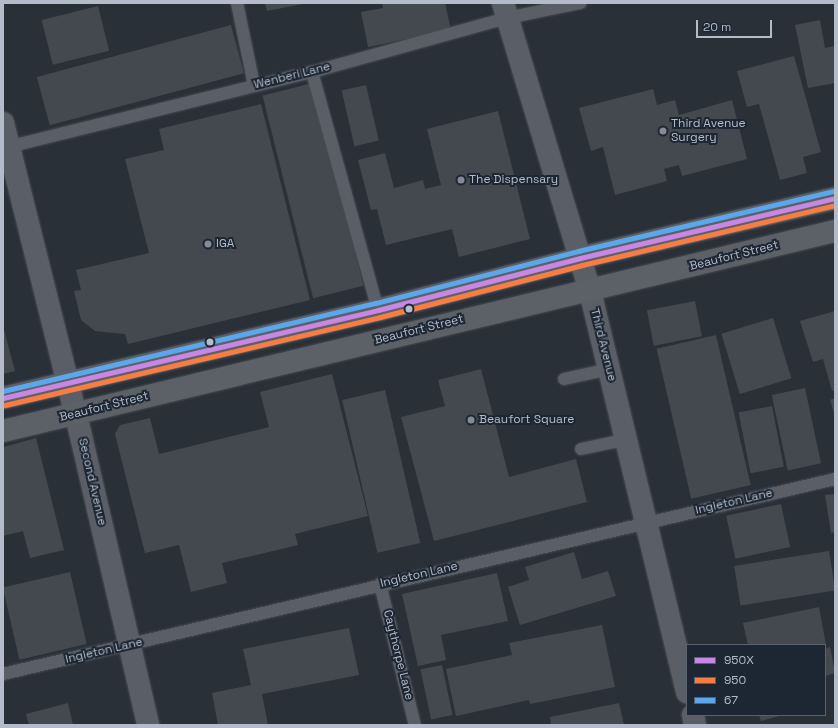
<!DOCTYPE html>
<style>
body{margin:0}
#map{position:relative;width:838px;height:728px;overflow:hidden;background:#2a3038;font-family:"Space Grotesk",sans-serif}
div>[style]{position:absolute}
.building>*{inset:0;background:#444950;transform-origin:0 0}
.roads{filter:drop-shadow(0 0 1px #484c53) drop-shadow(0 0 1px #484c53)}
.service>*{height:12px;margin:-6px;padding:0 6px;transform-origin:6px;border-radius:6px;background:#5a5e66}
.minor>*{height:22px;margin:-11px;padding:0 11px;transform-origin:11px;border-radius:11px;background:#5a5e66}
.primary>*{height:22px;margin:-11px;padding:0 11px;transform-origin:11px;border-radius:11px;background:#5c6168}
.bus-1>*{height:5px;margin:-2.5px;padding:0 2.5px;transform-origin:2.5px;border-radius:2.5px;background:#c787e3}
.bus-2>*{height:5px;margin:-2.5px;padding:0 2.5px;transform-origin:2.5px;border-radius:2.5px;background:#f77d43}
.bus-3>*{height:5px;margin:-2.5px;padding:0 2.5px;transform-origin:2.5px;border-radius:2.5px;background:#5aa8eb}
.dots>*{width:11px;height:11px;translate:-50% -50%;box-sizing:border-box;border:2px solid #1d2633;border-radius:50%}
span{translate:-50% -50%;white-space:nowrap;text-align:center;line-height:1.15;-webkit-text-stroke:4px #1d2633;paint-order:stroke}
.street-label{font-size:12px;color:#b4bcc9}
.poi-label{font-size:12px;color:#b4bcc9}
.left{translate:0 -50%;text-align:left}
.frame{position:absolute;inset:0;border:4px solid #b4bcc9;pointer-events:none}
.legend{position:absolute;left:686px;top:644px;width:140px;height:72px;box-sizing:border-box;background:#1d2633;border:1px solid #59626f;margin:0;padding:5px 7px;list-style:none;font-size:12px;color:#b4bcc9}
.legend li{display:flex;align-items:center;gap:8px;height:20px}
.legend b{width:20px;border:1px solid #59626f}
.scale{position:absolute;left:696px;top:20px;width:76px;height:18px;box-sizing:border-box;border:2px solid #b4bcc9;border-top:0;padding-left:5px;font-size:12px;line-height:14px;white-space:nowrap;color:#b4bcc9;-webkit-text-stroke:3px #1d2633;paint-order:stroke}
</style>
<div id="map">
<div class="building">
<i style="clip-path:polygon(265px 3px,303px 3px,303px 4px,267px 11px)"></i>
<i style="clip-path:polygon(382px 3px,445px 3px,451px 30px,368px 47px,361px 12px,383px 8px)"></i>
<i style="left:98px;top:6px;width:46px;height:58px;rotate:76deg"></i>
<i style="clip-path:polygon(820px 20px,825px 48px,835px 46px,835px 83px,808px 88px,795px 25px)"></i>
<i style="left:231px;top:25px;width:50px;height:201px;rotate:75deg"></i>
<i style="clip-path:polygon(794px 56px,821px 152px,803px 157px,807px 173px,780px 180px,759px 104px,747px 107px,737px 71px)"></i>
<i style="left:313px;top:83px;width:209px;height:52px;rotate:76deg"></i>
<i style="left:366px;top:85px;width:57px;height:25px;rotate:77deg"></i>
<i style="clip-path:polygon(653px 89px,657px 105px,675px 100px,679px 115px,732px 100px,747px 159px,682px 176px,679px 165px,664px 169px,667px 181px,615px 195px,603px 147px,591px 151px,579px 108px)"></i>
<i style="clip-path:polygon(261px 104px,310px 300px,128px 344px,125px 334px,95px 331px,81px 320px,74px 291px,81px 290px,76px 270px,149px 253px,125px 159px,164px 150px,159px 129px)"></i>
<i style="clip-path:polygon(498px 111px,530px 239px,459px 257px,452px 229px,386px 245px,377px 209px,371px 210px,358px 160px,385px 153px,394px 188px,423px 180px,425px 189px,441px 185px,427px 129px)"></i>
<i style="left:695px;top:301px;width:36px;height:49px;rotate:79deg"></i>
<i style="clip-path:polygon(835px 311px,835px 390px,832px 391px,823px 359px,813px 362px,800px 321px)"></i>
<i style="left:773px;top:318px;width:63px;height:54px;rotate:73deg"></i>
<i style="clip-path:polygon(3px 326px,15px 371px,3px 374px)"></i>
<i style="left:716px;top:335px;width:154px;height:61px;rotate:77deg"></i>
<i style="clip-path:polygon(481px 369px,509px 477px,576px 459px,587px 502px,434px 541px,401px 417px,445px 406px,438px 380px)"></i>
<i style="clip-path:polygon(332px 374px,368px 516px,295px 534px,298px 545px,222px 563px,227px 583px,191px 592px,179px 545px,145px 553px,115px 434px,120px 425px,150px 418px,159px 454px,269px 427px,260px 392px)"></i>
<i style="left:805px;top:388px;width:77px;height:34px;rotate:78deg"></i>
<i style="left:385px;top:390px;width:157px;height:44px;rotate:77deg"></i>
<i style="clip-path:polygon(835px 398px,835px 416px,830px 400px)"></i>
<i style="left:772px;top:406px;width:62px;height:34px;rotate:79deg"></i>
<i style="clip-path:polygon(36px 438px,64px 550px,30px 558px,23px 531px,3px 536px,3px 447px)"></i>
<i style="clip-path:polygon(835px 494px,835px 532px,831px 533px,825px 495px)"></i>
<i style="left:781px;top:504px;width:44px;height:56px;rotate:78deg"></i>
<i style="left:829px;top:551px;width:40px;height:96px;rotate:81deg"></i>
<i style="clip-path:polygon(574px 552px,582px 579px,608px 571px,616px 596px,520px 625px,508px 587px,529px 580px,525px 567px)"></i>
<i style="left:70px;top:572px;width:74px;height:69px;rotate:77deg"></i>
<i style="clip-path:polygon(497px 573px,508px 621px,441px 635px,446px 660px,418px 666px,402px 594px)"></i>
<i style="clip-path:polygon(819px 607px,826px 645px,748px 645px,743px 623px)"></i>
<i style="clip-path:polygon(602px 625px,615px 687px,530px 704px,529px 700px,456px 716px,446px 669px,512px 655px,509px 643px)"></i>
<i style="clip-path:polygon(349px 628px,359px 675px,262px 694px,268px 725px,218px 725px,212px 693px,251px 685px,243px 649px)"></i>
<i style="clip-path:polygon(830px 647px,835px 673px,825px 676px,825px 649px)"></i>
<i style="left:442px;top:665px;width:51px;height:22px;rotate:78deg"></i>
<i style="clip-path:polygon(68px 703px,73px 725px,29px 725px,26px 714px)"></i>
<i style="clip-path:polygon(619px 703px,624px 725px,551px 725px,550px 717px)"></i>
<i style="clip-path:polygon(759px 715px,783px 715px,761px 721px)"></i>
</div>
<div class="roads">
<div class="service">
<i style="left:237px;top:3px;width:84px;rotate:78.3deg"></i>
<i style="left:312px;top:72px;width:247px;rotate:74.5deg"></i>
<i style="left:4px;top:148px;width:317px;rotate:-13.9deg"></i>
<i style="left:312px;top:72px;width:202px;rotate:-15.5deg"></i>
<i style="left:507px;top:18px;width:75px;rotate:-11.6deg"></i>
<i style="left:564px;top:379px;width:46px;rotate:-12.5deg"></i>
<i style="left:581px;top:449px;width:48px;rotate:-12deg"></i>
<i style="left:380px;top:584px;width:145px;rotate:76.1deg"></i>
<i style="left:3px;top:674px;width:855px;rotate:-13.19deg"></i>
</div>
<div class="minor">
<i style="left:503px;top:3px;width:301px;rotate:73.2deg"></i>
<i style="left:590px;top:291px;width:413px;rotate:76.4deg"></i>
<i style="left:3px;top:123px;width:318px;rotate:76deg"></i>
<i style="left:80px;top:432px;width:301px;rotate:76.9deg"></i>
<i style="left:693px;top:715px;width:10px;rotate:79deg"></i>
</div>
<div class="primary">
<i style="left:3px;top:398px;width:385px;rotate:-13.2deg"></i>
<i style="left:378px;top:310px;width:209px;rotate:-14.4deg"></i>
<i style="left:580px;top:258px;width:262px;rotate:-13.2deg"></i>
<i style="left:3px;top:431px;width:856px;rotate:-13.52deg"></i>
</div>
</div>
<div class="bus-1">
<i style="left:3px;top:398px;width:385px;rotate:-13.2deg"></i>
<i style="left:378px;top:310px;width:209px;rotate:-14.4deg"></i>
<i style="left:580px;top:258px;width:262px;rotate:-13.2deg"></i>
</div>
<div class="bus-2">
<i style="left:5px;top:405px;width:385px;rotate:-13.2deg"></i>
<i style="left:380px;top:317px;width:209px;rotate:-14.4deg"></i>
<i style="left:582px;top:265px;width:260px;rotate:-13.3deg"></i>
</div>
<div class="bus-3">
<i style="left:3px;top:391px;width:383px;rotate:-13.3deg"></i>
<i style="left:376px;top:303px;width:209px;rotate:-14.4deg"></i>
<i style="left:578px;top:251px;width:262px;rotate:-13.2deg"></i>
</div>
<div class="dots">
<i style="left:663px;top:131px;background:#848b96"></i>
<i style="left:461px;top:180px;background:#848b96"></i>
<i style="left:208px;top:244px;background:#848b96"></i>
<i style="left:409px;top:309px;background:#b4bcc9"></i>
<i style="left:210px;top:342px;background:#b4bcc9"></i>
<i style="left:471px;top:420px;background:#848b96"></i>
</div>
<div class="street-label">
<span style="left:292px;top:76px;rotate:-14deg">Wenberi Lane</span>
<span style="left:734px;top:256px;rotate:-14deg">Beaufort Street</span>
<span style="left:419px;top:330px;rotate:-14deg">Beaufort Street</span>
<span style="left:603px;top:345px;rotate:76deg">Third Avenue</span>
<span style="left:104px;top:407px;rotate:-14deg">Beaufort Street</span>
<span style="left:92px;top:482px;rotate:77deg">Second Avenue</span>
<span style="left:734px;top:502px;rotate:-13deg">Ingleton Lane</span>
<span style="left:419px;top:575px;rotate:-13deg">Ingleton Lane</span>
<span style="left:104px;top:651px;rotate:-13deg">Ingleton Lane</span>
<span style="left:398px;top:655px;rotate:76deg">Caythorpe Lane</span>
</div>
<div class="poi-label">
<span class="left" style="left:671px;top:131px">Third Avenue<br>Surgery</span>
<span class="left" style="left:469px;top:180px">The Dispensary</span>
<span class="left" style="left:216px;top:244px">IGA</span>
<span class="left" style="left:479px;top:420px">Beaufort Square</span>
</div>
<div class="frame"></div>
<ul class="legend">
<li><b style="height:5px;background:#c787e3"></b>950X</li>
<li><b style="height:5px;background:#f77d43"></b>950</li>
<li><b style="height:5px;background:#5aa8eb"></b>67</li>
</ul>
<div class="scale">20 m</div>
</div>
